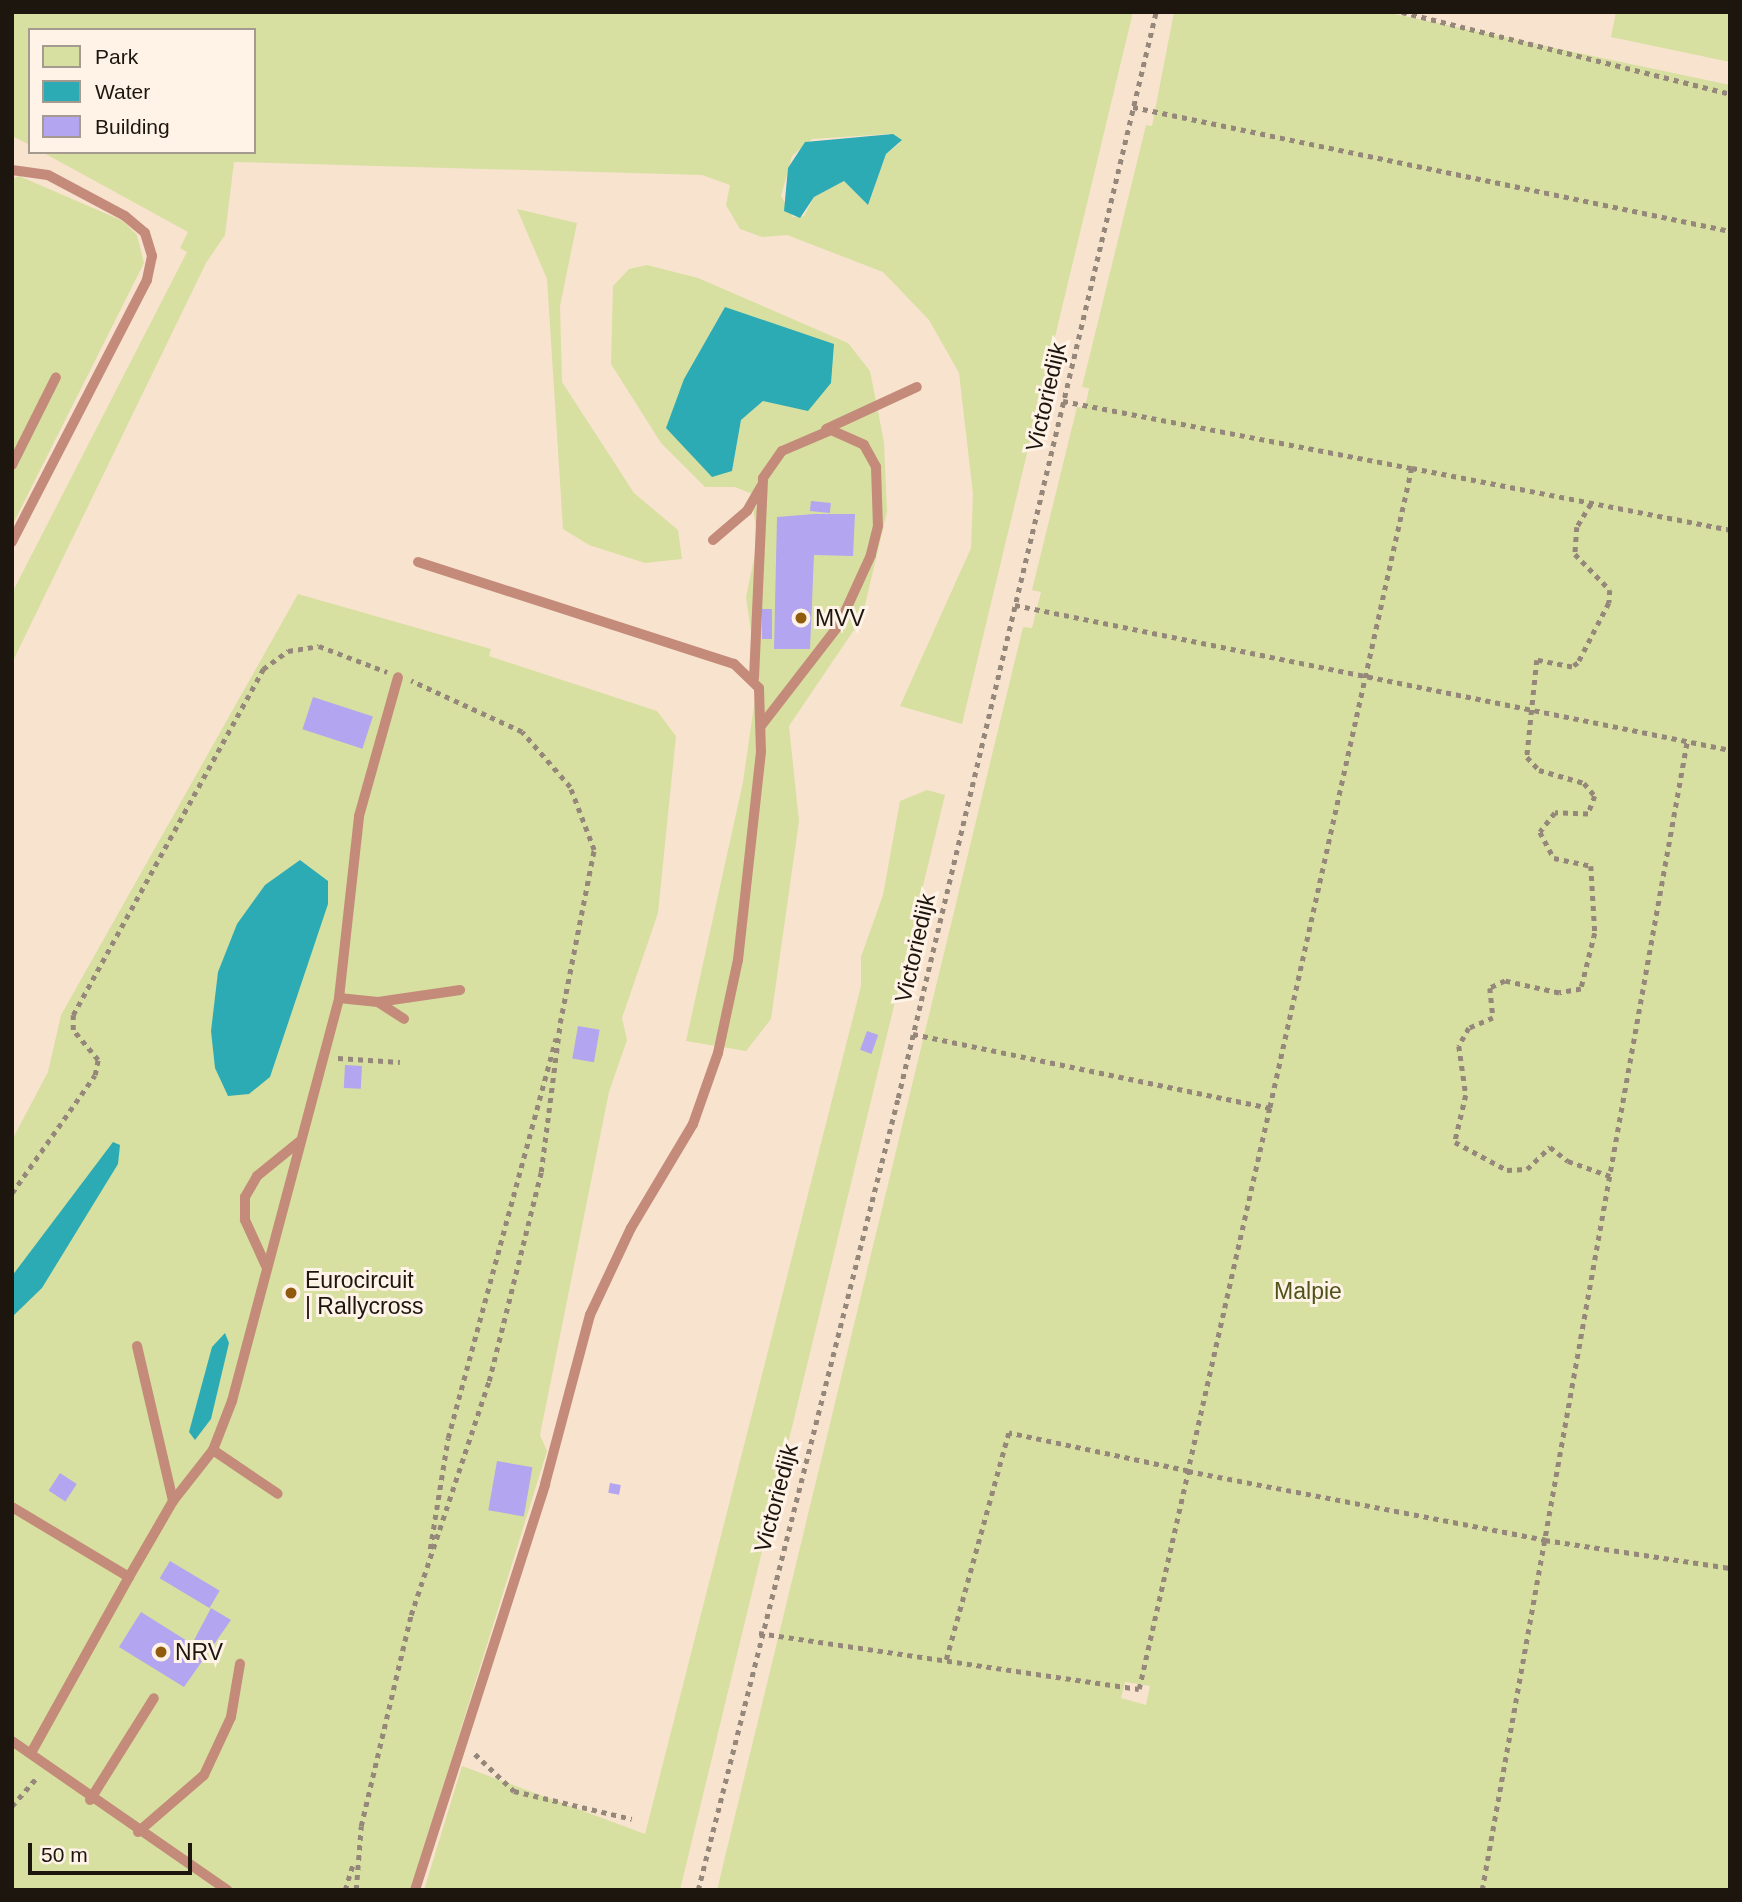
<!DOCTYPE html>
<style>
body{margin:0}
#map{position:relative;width:1742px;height:1902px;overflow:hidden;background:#f8e3cf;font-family:Arial,sans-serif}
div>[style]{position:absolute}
.green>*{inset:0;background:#d7e0a1}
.water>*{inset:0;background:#2cabb4}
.building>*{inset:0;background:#b3a5ef;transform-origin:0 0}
.path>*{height:4.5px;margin-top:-2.25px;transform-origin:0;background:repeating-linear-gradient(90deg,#958779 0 5px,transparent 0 10px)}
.service>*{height:10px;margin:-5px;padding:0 5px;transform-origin:5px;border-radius:5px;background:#c48b7a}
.dots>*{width:19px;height:19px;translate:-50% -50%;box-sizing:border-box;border:4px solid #fff2e6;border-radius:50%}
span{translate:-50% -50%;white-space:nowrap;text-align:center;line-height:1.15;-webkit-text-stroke:6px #fff2e6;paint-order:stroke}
.street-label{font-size:23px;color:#1d160f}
.poi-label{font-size:23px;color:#1d160f}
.left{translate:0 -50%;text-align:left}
.park-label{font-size:23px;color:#4e5418}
.frame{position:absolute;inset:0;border:14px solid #1d160f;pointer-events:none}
.legend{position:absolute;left:28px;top:28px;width:228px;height:126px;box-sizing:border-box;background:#fff2e6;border:2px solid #a59a90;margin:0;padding:9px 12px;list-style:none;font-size:21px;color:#1d160f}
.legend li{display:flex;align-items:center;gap:14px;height:35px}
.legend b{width:35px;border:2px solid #a59a90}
.scale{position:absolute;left:28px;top:1843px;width:164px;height:32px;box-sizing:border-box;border:4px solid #1d160f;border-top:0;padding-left:9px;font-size:21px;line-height:24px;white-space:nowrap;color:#1d160f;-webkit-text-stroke:5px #fff2e6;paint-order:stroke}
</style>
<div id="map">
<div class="green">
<i style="clip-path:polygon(evenodd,12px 12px,1133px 12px,962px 724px,900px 706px,971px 548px,973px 494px,959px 373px,929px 320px,883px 272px,787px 235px,762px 237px,740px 229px,726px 205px,730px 185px,702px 175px,234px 162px,225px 235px,206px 263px,12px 663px,12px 593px,187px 252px,180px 248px,188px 232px,42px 152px,254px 152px,254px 30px,30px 30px,30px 145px,12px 136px,12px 12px,889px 134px,900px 143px,886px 154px,868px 205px,844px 181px,814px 197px,804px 216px,793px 217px,781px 196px,792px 156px,812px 139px,889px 134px)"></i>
<i style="clip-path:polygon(evenodd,1174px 12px,1385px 12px,1730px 85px,1730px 1890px,717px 1890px,1023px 627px,1032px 628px,1041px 592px,1032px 590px,1077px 407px,1085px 408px,1089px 388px,1082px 387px,1146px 125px,1152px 126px,1174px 12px,1125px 1682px,1150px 1686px,1146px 1705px,1121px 1698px,1125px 1682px)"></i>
<i style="clip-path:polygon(1616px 12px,1730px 12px,1730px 62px,1611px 37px)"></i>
<i style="clip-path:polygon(19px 176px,123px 221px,137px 235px,144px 263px,12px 526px,12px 179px)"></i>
<i style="clip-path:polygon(517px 209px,577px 223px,560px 306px,562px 382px,634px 493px,678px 530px,682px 559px,645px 563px,589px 545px,563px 529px,547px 279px)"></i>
<i style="clip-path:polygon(evenodd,647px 265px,698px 278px,848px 343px,870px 371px,884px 442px,887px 512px,862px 618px,789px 726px,799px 821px,771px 1019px,746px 1051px,686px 1041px,743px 782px,758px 678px,746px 597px,758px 539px,753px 509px,767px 500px,735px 487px,705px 487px,661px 443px,611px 364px,613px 286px,629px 269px,647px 265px,725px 307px,763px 401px,741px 420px,732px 471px,684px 379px,725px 307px)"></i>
<i style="clip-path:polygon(298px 594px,491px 649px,489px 656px,657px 711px,676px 736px,658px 913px,622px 1018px,627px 1040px,609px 1092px,540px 1435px,547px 1451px,411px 1890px,12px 1890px,12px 1140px,48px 1072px,61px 1015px)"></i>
<i style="clip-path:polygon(927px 790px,945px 795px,680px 1890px,424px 1890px,462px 1766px,645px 1834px,861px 986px,861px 957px,883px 895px,900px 801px)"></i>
</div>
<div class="water">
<i style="clip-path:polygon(893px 134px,902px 140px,886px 154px,868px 205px,844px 181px,814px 197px,800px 218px,784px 211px,788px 168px,805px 142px)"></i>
<i style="clip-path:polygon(725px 307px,834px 344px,831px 383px,808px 411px,763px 401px,741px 420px,732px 471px,712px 477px,666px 428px,684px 379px)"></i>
<i style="clip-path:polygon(300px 860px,328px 881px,328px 904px,270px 1077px,249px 1094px,228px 1096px,215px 1068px,211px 1031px,218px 972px,237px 924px,265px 885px)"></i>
<i style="clip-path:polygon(113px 1142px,120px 1145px,118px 1164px,42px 1288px,12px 1317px,12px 1276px)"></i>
<i style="clip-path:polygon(225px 1333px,229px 1343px,211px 1419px,195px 1440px,189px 1432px,212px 1347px)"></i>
</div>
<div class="building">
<i style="left:811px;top:501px;width:20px;height:10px;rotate:6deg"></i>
<i style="clip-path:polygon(814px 514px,855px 514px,853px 556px,814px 555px,810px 649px,774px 649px,777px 517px)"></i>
<i style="left:762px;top:609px;width:10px;height:30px"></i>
<i style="left:313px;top:697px;width:63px;height:34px;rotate:18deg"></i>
<i style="left:578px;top:1026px;width:22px;height:33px;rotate:10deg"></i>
<i style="left:867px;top:1031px;width:12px;height:20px;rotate:20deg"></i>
<i style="left:345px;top:1065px;width:17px;height:23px;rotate:3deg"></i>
<i style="left:497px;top:1461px;width:36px;height:50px;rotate:10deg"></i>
<i style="left:60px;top:1473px;width:20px;height:21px;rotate:33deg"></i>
<i style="left:610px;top:1483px;width:11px;height:10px;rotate:10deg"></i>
<i style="left:170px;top:1561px;width:58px;height:20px;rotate:31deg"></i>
<i style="clip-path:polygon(211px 1608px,231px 1620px,184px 1687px,119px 1647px,141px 1612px,192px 1644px)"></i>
</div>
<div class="path">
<i style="left:1402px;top:12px;width:338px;rotate:14deg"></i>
<i style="left:1133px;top:107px;width:610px;rotate:11.73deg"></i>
<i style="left:1063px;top:401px;width:355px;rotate:10.9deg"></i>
<i style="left:1412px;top:468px;width:656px;rotate:102.51deg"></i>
<i style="left:1412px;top:468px;width:324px;rotate:11deg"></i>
<i style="left:1591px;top:504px;width:27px;rotate:121deg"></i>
<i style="left:1577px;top:527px;width:27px;rotate:94deg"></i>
<i style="left:1575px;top:554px;width:50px;rotate:45.8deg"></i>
<i style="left:1610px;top:590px;width:13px;rotate:94deg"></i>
<i style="left:1609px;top:603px;width:68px;rotate:117.3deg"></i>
<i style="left:1578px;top:663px;width:7px;rotate:146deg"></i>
<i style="left:1572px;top:667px;width:36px;rotate:-169deg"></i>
<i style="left:1537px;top:660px;width:98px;rotate:95.9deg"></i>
<i style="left:1527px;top:757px;width:18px;rotate:47deg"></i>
<i style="left:1539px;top:770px;width:47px;rotate:16.1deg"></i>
<i style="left:1584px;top:783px;width:17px;rotate:50deg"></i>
<i style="left:1595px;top:796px;width:19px;rotate:111deg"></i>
<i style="left:1588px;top:814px;width:33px;rotate:-178deg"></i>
<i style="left:1555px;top:813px;width:24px;rotate:128deg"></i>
<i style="left:1540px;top:832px;width:30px;rotate:62deg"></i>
<i style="left:1554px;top:858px;width:38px;rotate:12deg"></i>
<i style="left:1591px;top:866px;width:67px;rotate:86.6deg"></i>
<i style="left:1595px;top:933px;width:58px;rotate:104deg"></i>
<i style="left:1581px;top:989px;width:22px;rotate:170deg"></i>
<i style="left:1559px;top:993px;width:55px;rotate:-167.5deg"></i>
<i style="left:1505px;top:981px;width:17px;rotate:155deg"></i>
<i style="left:1490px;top:988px;width:30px;rotate:84deg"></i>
<i style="left:1493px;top:1018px;width:26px;rotate:157deg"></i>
<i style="left:1469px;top:1028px;width:21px;rotate:119deg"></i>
<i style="left:1459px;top:1046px;width:49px;rotate:81.9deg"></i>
<i style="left:1466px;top:1095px;width:48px;rotate:103.2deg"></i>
<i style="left:1455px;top:1142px;width:59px;rotate:28.3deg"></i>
<i style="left:1507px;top:1170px;width:20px;rotate:-3deg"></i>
<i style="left:1527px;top:1169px;width:32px;rotate:-44deg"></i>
<i style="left:1550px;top:1147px;width:23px;rotate:38deg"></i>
<i style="left:1568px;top:1161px;width:45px;rotate:19.7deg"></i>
<i style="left:1015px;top:605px;width:730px;rotate:11.46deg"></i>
<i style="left:913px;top:1034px;width:365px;rotate:11.7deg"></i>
<i style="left:1270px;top:1108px;width:372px;rotate:102.7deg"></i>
<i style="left:1188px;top:1471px;width:364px;rotate:10.9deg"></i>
<i style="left:1545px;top:1540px;width:187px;rotate:8.6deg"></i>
<i style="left:338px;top:1058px;width:62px;rotate:3.7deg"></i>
<i style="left:12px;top:1193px;width:144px;rotate:-54.9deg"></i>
<i style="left:95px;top:1075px;width:15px;rotate:-79deg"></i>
<i style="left:98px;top:1060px;width:39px;rotate:-130deg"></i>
<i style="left:73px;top:1030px;width:15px;rotate:-90deg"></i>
<i style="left:73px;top:1015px;width:395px;rotate:-61.2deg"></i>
<i style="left:263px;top:669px;width:31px;rotate:-36deg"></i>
<i style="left:288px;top:651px;width:31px;rotate:-9deg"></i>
<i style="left:319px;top:646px;width:73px;rotate:20.9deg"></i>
<i style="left:430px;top:1549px;width:112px;rotate:-80.8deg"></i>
<i style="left:448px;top:1438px;width:414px;rotate:-74.9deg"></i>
<i style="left:759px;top:1633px;width:384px;rotate:8.4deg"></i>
<i style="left:1139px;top:1689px;width:223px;rotate:-77.3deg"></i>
<i style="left:1188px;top:1471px;width:183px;rotate:-168deg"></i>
<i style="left:1009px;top:1433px;width:237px;rotate:105.4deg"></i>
<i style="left:475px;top:1754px;width:54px;rotate:43.5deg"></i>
<i style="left:514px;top:1791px;width:121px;rotate:13.3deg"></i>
<i style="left:12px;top:1806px;width:38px;rotate:-49deg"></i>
<i style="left:345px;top:1890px;width:27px;rotate:-73deg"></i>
<i style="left:356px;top:1890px;width:64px;rotate:-85.5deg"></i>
<i style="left:361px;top:1826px;width:217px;rotate:-76.7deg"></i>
<i style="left:411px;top:1615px;width:247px;rotate:-71.6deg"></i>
<i style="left:489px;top:1381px;width:215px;rotate:-76deg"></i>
<i style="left:541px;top:1172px;width:150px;rotate:-82.7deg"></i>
<i style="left:560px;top:1023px;width:176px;rotate:-78.9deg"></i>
<i style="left:594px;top:850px;width:67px;rotate:-110.9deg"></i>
<i style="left:570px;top:787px;width:73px;rotate:-131.1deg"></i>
<i style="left:522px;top:732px;width:122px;rotate:-155.3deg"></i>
<i style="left:698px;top:1890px;width:817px;rotate:-75.83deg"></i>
<i style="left:898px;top:1098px;width:1116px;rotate:-76.64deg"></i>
<i style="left:1482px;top:1890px;width:1167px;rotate:-79.88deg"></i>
</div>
<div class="service">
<i style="left:12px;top:170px;width:36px;rotate:8deg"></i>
<i style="left:48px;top:175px;width:87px;rotate:28deg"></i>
<i style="left:125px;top:216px;width:26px;rotate:40deg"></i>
<i style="left:145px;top:233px;width:24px;rotate:73deg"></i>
<i style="left:152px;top:256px;width:25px;rotate:102deg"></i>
<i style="left:147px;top:280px;width:295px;rotate:117.3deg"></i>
<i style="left:826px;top:429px;width:100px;rotate:-24.8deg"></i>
<i style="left:12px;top:465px;width:98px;rotate:-63.4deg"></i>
<i style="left:713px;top:540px;width:45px;rotate:-40.5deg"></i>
<i style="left:747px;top:511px;width:28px;rotate:-60deg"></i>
<i style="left:754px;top:678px;width:200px;rotate:-87.4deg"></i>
<i style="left:763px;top:478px;width:33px;rotate:-55deg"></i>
<i style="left:782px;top:451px;width:53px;rotate:-23.2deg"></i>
<i style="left:831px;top:430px;width:36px;rotate:24deg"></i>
<i style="left:864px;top:445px;width:25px;rotate:61deg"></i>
<i style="left:876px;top:467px;width:59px;rotate:88.1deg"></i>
<i style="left:878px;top:526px;width:30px;rotate:104deg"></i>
<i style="left:871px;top:555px;width:77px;rotate:114.6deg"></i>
<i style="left:839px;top:625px;width:128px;rotate:127.7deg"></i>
<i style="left:339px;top:998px;width:39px;rotate:6deg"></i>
<i style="left:378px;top:1002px;width:83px;rotate:-8.3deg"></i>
<i style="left:378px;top:1002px;width:31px;rotate:33deg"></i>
<i style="left:266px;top:1266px;width:51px;rotate:-114.5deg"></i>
<i style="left:245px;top:1220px;width:23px;rotate:-90deg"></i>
<i style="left:245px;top:1197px;width:24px;rotate:-60deg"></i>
<i style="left:257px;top:1176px;width:55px;rotate:-39.1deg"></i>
<i style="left:137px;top:1346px;width:159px;rotate:76.9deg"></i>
<i style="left:213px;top:1450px;width:78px;rotate:34.1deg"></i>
<i style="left:12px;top:1507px;width:136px;rotate:30.9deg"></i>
<i style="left:129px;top:1577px;width:201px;rotate:119.1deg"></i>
<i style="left:129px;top:1577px;width:88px;rotate:-59.9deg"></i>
<i style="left:173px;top:1501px;width:65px;rotate:-51.9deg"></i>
<i style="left:213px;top:1450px;width:53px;rotate:-68.8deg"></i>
<i style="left:232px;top:1401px;width:417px;rotate:-75.1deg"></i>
<i style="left:339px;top:998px;width:183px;rotate:-83.7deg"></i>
<i style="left:359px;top:816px;width:144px;rotate:-74.3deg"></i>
<i style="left:12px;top:1741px;width:262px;rotate:34.7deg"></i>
<i style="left:90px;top:1800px;width:120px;rotate:-57.9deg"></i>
<i style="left:138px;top:1832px;width:87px;rotate:-40.8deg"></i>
<i style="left:204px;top:1775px;width:64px;rotate:-65deg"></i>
<i style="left:231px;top:1717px;width:54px;rotate:-80.4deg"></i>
<i style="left:415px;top:1890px;width:426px;rotate:-72.2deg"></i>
<i style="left:545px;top:1484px;width:175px;rotate:-75.1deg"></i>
<i style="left:590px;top:1315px;width:96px;rotate:-64.8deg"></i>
<i style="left:631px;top:1228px;width:121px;rotate:-59.2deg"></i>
<i style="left:693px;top:1124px;width:75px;rotate:-70.6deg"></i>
<i style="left:718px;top:1053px;width:95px;rotate:-77.9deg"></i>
<i style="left:738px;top:960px;width:209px;rotate:-83.7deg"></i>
<i style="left:761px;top:752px;width:64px;rotate:-91.8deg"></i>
<i style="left:759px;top:688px;width:35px;rotate:-136deg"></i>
<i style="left:734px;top:664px;width:332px;rotate:-162.1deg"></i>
</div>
<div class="dots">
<i style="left:801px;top:618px;background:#905b0d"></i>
<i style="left:291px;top:1293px;background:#905b0d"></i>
<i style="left:161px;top:1652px;background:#905b0d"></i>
</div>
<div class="street-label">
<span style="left:1046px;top:397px;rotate:-77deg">Victoriedijk</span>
<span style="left:915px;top:948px;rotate:-77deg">Victoriedijk</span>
<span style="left:776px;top:1498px;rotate:-75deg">Victoriedijk</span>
</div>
<div class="poi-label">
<span class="left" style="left:815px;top:618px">MVV</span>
<span class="left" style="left:305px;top:1293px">Eurocircuit<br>| Rallycross</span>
<span class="left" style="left:175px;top:1652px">NRV</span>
</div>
<div class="park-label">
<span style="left:1308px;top:1291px">Malpie</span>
</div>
<div class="frame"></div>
<ul class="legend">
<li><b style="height:19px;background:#d7e0a1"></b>Park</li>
<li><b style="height:19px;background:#2cabb4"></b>Water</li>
<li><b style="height:19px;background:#b3a5ef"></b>Building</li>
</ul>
<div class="scale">50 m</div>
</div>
